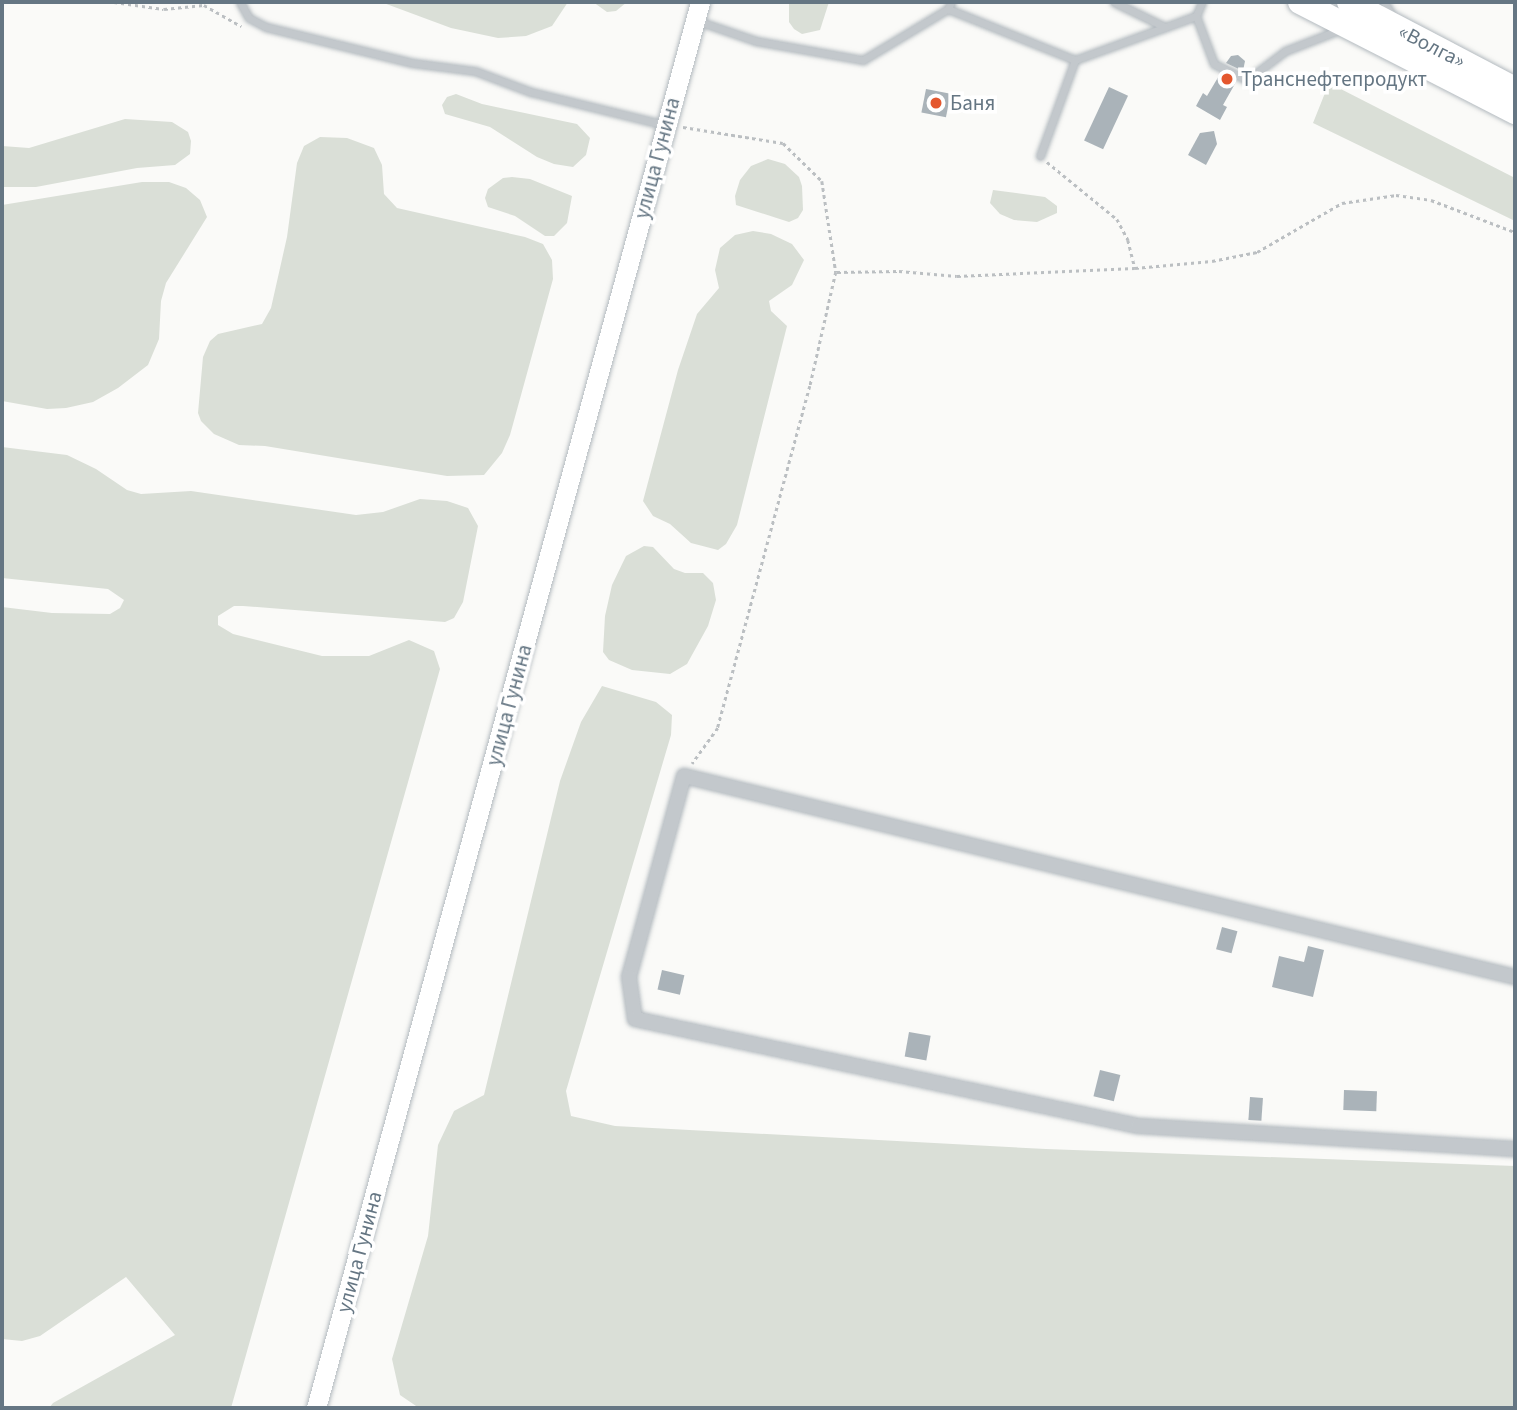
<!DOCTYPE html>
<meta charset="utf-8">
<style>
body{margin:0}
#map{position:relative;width:1517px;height:1410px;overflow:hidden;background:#fafaf8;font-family:"Source Sans 3",sans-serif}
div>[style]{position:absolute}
.green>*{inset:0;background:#dadfd7}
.building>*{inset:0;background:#aab3b9;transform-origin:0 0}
.path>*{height:2.5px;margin-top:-1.25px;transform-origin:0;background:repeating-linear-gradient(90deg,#bbbfc2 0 3.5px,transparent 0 7px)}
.roads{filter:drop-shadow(0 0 2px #b3babf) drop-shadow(0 0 2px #b3babf)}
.lane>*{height:7px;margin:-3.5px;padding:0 3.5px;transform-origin:3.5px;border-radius:3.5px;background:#c3c8cc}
.street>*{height:14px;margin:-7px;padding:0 7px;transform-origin:7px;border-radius:7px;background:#c3c8cc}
.secondary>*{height:19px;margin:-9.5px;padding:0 9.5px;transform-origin:9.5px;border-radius:9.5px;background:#fff}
.highway>*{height:24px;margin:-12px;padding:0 12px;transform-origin:12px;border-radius:12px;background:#fff}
.dots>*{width:19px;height:19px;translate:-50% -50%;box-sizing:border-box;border:4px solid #fff;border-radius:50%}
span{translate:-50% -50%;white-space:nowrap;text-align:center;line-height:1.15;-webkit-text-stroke:7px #fff;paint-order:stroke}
.street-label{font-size:21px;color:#657683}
.poi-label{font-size:21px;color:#657683}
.left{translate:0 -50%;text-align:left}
.frame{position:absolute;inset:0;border:4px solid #657683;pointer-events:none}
</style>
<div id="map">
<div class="green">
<i style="clip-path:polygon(381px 2px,568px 2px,552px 26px,526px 36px,498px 38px,451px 28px)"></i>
<i style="clip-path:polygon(593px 2px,627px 2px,616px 11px,607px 12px)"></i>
<i style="clip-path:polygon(789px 2px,829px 2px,820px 30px,802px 34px,794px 29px,789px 22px)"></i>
<i style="clip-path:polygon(1329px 83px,1515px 178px,1515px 221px,1313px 123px)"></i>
<i style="clip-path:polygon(456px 94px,482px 104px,577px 124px,590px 138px,586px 155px,573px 167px,554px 164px,537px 157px,490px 127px,445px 114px,442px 105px,447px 97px)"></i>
<i style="clip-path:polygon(125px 119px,172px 122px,188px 132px,191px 141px,190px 154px,175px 165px,137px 168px,36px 187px,2px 187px,2px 146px,29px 148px)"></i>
<i style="clip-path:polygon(320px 137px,347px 138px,374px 148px,382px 165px,384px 194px,397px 208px,525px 237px,543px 244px,552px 260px,553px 279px,510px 435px,502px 453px,484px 475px,447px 476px,265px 446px,239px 445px,214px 434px,201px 421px,198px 413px,203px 357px,210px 341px,218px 334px,262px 324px,271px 308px,287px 237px,297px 163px,304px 146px)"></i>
<i style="clip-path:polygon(768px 159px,785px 164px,799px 177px,802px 186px,803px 210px,798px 218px,789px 222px,736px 205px,735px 196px,740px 180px,751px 166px)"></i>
<i style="clip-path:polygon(512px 177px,530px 179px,572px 196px,567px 223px,554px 236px,545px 236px,515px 216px,488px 207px,485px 198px,488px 189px,503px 178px)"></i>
<i style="clip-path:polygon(142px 182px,169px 182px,186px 188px,200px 200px,207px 217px,166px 283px,161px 301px,159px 339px,148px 365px,118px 388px,93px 402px,66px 408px,47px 409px,2px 401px,2px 205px)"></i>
<i style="clip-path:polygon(993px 190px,1045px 197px,1057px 206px,1057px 213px,1037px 222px,1014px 220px,1000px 214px,990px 203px)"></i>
<i style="clip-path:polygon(753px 231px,771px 234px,792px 244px,804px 260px,792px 285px,769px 301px,771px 311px,787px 326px,737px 525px,726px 544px,718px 550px,691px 543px,670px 524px,653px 516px,643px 501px,678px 370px,697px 314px,719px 288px,715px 270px,720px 248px,735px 235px)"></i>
<i style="clip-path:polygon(2px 447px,67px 455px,96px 469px,127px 490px,141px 494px,191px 491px,356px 515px,383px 512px,420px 499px,447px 501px,468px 508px,478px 526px,463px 602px,454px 618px,445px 622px,243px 606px,234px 606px,218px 616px,218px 625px,233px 634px,322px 656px,369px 656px,409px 640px,434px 651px,440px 669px,231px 1408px,49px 1408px,53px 1403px,175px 1335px,126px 1277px,40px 1336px,22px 1341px,2px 1339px,2px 607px,52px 613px,110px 614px,120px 608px,124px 600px,108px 589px,2px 578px)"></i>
<i style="clip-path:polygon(644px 546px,653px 547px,674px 569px,685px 573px,703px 573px,713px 583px,716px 600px,708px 626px,687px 664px,670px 674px,632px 670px,609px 660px,603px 652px,605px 616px,612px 585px,626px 556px)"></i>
<i style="clip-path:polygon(602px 686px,656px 702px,672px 715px,671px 735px,566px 1091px,571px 1116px,615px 1126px,1046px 1149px,1515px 1166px,1515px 1408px,419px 1408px,400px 1395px,392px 1359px,428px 1236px,438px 1145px,454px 1111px,484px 1095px,560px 781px,581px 722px)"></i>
</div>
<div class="building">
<i style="clip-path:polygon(1238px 55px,1245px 61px,1243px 71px,1226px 63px,1231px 56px)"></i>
<i style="clip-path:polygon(1220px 74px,1236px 82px,1223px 105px,1227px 107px,1220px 120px,1196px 106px,1203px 93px,1207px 96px)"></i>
<i style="left:1109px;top:87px;width:21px;height:59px;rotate:25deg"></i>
<i style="left:926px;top:89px;width:25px;height:24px;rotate:11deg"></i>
<i style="clip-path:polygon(1214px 131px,1217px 144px,1206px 165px,1188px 155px,1200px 133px)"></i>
<i style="left:1222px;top:927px;width:16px;height:23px;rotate:15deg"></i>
<i style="clip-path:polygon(1308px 946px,1324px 950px,1313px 997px,1272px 987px,1279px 956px,1304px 962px)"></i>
<i style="left:662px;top:970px;width:23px;height:20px;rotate:13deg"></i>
<i style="left:909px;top:1032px;width:22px;height:25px;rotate:10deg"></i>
<i style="left:1100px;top:1070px;width:21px;height:27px;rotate:14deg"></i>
<i style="left:1344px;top:1090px;width:33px;height:20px;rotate:2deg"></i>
<i style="left:1250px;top:1097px;width:13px;height:23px;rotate:4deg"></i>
</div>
<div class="path">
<i style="left:114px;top:2px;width:50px;rotate:8deg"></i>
<i style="left:164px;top:9px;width:40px;rotate:-5.7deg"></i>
<i style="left:204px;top:5px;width:43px;rotate:29.6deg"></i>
<i style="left:683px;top:127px;width:101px;rotate:9.1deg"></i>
<i style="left:783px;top:143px;width:54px;rotate:44.3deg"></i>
<i style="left:822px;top:181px;width:92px;rotate:81.3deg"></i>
<i style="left:836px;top:272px;width:117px;rotate:102.8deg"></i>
<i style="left:810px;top:386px;width:354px;rotate:105.1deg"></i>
<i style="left:718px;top:728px;width:44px;rotate:125.8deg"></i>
<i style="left:1047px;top:162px;width:90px;rotate:39.2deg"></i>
<i style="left:1117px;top:219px;width:24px;rotate:62deg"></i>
<i style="left:1128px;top:240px;width:29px;rotate:76deg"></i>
<i style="left:837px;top:272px;width:62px;rotate:-0.9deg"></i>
<i style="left:899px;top:271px;width:58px;rotate:4.9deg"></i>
<i style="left:957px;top:276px;width:178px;rotate:-2.6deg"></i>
<i style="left:1135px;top:268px;width:77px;rotate:-5.2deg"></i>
<i style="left:1212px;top:261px;width:46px;rotate:-11.3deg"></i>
<i style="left:1257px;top:252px;width:98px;rotate:-30deg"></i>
<i style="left:1342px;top:203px;width:55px;rotate:-8.4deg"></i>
<i style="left:1396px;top:195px;width:35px;rotate:8deg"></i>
<i style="left:1431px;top:200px;width:90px;rotate:20.9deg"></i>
</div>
<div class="roads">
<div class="lane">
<i style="left:240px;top:2px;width:18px;rotate:61deg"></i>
<i style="left:249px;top:18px;width:19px;rotate:28deg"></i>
<i style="left:266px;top:27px;width:151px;rotate:13.8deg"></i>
<i style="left:413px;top:63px;width:63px;rotate:7.4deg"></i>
<i style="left:475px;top:71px;width:60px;rotate:20.6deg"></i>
<i style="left:531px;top:92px;width:138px;rotate:13.8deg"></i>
<i style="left:951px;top:2px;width:8px;rotate:113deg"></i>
<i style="left:948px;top:9px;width:137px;rotate:21.9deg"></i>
<i style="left:1075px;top:60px;width:129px;rotate:-20deg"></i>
<i style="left:1114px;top:2px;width:57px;rotate:26.1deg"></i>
<i style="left:1202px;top:2px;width:15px;rotate:113deg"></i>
<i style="left:1196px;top:16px;width:51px;rotate:69.4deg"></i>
<i style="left:1214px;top:64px;width:37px;rotate:26deg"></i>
<i style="left:1247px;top:80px;width:48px;rotate:-37.3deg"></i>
<i style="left:1285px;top:51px;width:58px;rotate:-21.3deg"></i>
<i style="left:1384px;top:2px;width:15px;rotate:58deg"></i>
<i style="left:695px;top:20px;width:65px;rotate:19deg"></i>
<i style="left:756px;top:41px;width:109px;rotate:10.1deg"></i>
<i style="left:863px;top:60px;width:99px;rotate:-31deg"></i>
<i style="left:1040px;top:156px;width:102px;rotate:-70deg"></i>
</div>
<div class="street">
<i style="left:1515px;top:977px;width:855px;rotate:-166.4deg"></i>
<i style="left:684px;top:776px;width:208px;rotate:105.3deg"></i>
<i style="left:629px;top:977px;width:42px;rotate:81.9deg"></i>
<i style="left:635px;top:1019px;width:514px;rotate:12.01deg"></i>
<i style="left:1138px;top:1126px;width:378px;rotate:3.5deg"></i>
</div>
<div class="secondary">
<i style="left:316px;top:1408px;width:1457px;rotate:-74.72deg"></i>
</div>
<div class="highway">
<i style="left:1300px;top:2px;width:242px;rotate:27.1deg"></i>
<i style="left:1349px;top:2px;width:187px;rotate:27.7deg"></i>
</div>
</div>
<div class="dots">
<i style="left:1227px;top:79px;background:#e4572e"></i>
<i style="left:936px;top:103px;background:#e4572e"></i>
</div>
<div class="street-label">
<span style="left:1432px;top:46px;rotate:27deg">«Волга»</span>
<span style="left:657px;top:158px;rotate:-75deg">улица Гунина</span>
<span style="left:509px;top:705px;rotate:-75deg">улица Гунина</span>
<span style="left:359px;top:1252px;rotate:-75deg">улица Гунина</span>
</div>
<div class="poi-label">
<span class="left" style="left:1241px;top:79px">Транснефтепродукт</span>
<span class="left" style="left:950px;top:103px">Баня</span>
</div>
<div class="frame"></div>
</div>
